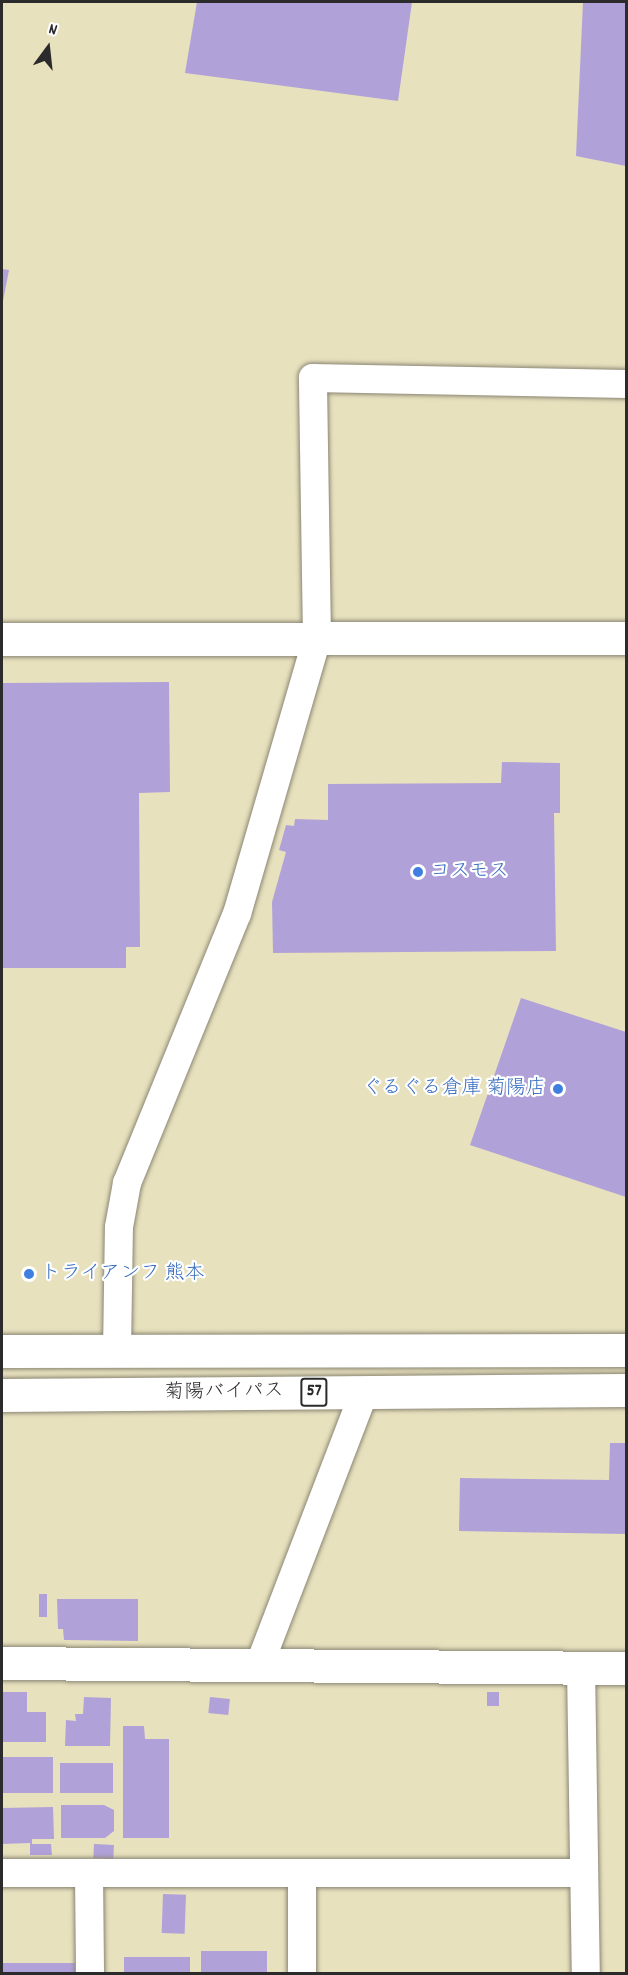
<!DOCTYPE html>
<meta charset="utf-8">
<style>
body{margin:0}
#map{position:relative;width:628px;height:1975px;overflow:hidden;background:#e8e1be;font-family:Dekko,"Klee One",sans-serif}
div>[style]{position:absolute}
.building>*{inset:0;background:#b0a1d9;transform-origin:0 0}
.roads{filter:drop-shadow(0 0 2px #8a8674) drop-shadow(0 0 2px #8a8674)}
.minor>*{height:28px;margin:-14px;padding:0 14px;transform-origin:14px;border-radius:14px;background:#fff}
.tertiary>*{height:33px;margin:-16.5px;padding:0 16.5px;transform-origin:16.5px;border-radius:16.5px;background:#fff}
.trunk>*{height:33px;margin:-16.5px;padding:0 16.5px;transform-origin:16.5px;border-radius:16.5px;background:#fff}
.dots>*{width:16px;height:16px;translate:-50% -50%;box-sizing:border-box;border:3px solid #fff;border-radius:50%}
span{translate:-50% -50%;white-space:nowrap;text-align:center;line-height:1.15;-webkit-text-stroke:4.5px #fff;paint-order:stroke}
.shield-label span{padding:2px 4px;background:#fff;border:2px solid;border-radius:4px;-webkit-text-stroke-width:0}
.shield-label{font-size:18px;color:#2b2b2b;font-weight:700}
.shop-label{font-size:20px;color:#366cbe}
.left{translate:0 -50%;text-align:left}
.right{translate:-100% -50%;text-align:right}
.street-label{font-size:20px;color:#2b2b2b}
.frame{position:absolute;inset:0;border:3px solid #2b2b2b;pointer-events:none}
.north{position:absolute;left:18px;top:18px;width:60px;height:60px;-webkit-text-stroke:4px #fff;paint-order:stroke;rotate:15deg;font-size:16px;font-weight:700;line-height:24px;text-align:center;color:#2b2b2b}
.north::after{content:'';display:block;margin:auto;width:21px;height:27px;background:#2b2b2b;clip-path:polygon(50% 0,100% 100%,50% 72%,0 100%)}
</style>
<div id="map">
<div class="building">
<i style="clip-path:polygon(197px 2px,412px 2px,398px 101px,185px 73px)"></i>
<i style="clip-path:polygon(583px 2px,626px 2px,626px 166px,576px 156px)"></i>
<i style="clip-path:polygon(2px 269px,9px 270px,3px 301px,2px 301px)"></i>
<i style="clip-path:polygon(169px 682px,170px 792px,139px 793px,140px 947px,126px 947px,126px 968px,2px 968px,2px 683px)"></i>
<i style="clip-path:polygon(502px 762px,560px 763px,560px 813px,554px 813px,556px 951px,273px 953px,272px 902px,286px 852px,279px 850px,286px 825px,294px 826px,295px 819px,328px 820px,328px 784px,501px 783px)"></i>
<i style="clip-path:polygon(521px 998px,626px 1032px,626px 1197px,470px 1145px)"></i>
<i style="clip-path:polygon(610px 1443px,626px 1443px,626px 1534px,459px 1531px,460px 1478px,609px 1480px)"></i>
<i style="left:39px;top:1594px;width:8px;height:23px"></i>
<i style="clip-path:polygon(57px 1599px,138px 1599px,138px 1641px,64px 1640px,63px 1629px,58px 1629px)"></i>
<i style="clip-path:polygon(2px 1692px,27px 1692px,27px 1712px,46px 1712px,46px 1742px,2px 1742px)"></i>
<i style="left:487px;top:1692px;width:12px;height:14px"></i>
<i style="clip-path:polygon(84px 1697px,111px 1698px,110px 1746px,65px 1746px,66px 1720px,76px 1721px,75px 1714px,83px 1714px)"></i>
<i style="left:210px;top:1697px;width:20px;height:16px;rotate:6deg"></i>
<i style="clip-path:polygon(123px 1726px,144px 1726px,145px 1739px,169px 1739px,169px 1838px,123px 1838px)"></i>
<i style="left:2px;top:1757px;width:51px;height:36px"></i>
<i style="left:60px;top:1763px;width:53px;height:30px"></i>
<i style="clip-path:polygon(61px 1805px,104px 1805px,114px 1810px,114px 1831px,105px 1838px,61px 1838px)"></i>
<i style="clip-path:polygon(53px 1807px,54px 1839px,32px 1839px,32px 1844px,51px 1844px,52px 1855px,30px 1855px,30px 1843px,2px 1844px,2px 1808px)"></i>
<i style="left:94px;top:1844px;width:20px;height:14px;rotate:3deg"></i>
<i style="left:163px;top:1894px;width:23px;height:39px;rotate:2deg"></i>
<i style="left:267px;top:1951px;width:23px;height:66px;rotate:90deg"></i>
<i style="left:124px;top:1957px;width:66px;height:17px"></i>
<i style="left:75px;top:1963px;width:11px;height:73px;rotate:90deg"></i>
</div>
<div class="roads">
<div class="minor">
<i style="left:117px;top:1351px;width:124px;rotate:-89.1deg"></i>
<i style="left:119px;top:1227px;width:45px;rotate:-79.7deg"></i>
<i style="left:127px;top:1183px;width:291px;rotate:-67.8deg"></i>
<i style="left:237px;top:914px;width:287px;rotate:-73.8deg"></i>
<i style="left:317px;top:638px;width:260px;rotate:-90.9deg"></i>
<i style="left:313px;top:378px;width:313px;rotate:1.1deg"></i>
<i style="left:259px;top:1666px;width:293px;rotate:-69deg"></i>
<i style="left:581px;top:1667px;width:307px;rotate:89.1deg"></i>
<i style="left:2px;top:1873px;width:300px"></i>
<i style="left:89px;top:1874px;width:100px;rotate:89.4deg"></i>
<i style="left:302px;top:1974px;width:101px;rotate:-90deg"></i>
<i style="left:302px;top:1873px;width:281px"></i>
</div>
<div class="tertiary">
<i style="left:2px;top:639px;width:624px;rotate:-0.09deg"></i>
<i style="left:2px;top:1663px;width:624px;rotate:0.46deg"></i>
</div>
<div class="trunk">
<i style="left:2px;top:1351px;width:624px;rotate:-0.09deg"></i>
<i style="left:2px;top:1395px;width:624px;rotate:-0.46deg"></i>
</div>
</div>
<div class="dots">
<i style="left:418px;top:872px;background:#3f7fe0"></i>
<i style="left:558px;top:1089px;background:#3f7fe0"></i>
<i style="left:29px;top:1274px;background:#3f7fe0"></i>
</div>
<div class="shield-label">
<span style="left:314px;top:1392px">57</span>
</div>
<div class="shop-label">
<span class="left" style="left:430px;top:872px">コスモス</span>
<span class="right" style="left:546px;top:1089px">ぐるぐる倉庫 菊陽店</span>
<span class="left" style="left:41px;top:1274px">トライアンフ 熊本</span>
</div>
<div class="street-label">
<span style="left:224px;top:1393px;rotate:-1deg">菊陽バイパス</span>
</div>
<div class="frame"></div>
<div class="north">N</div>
</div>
